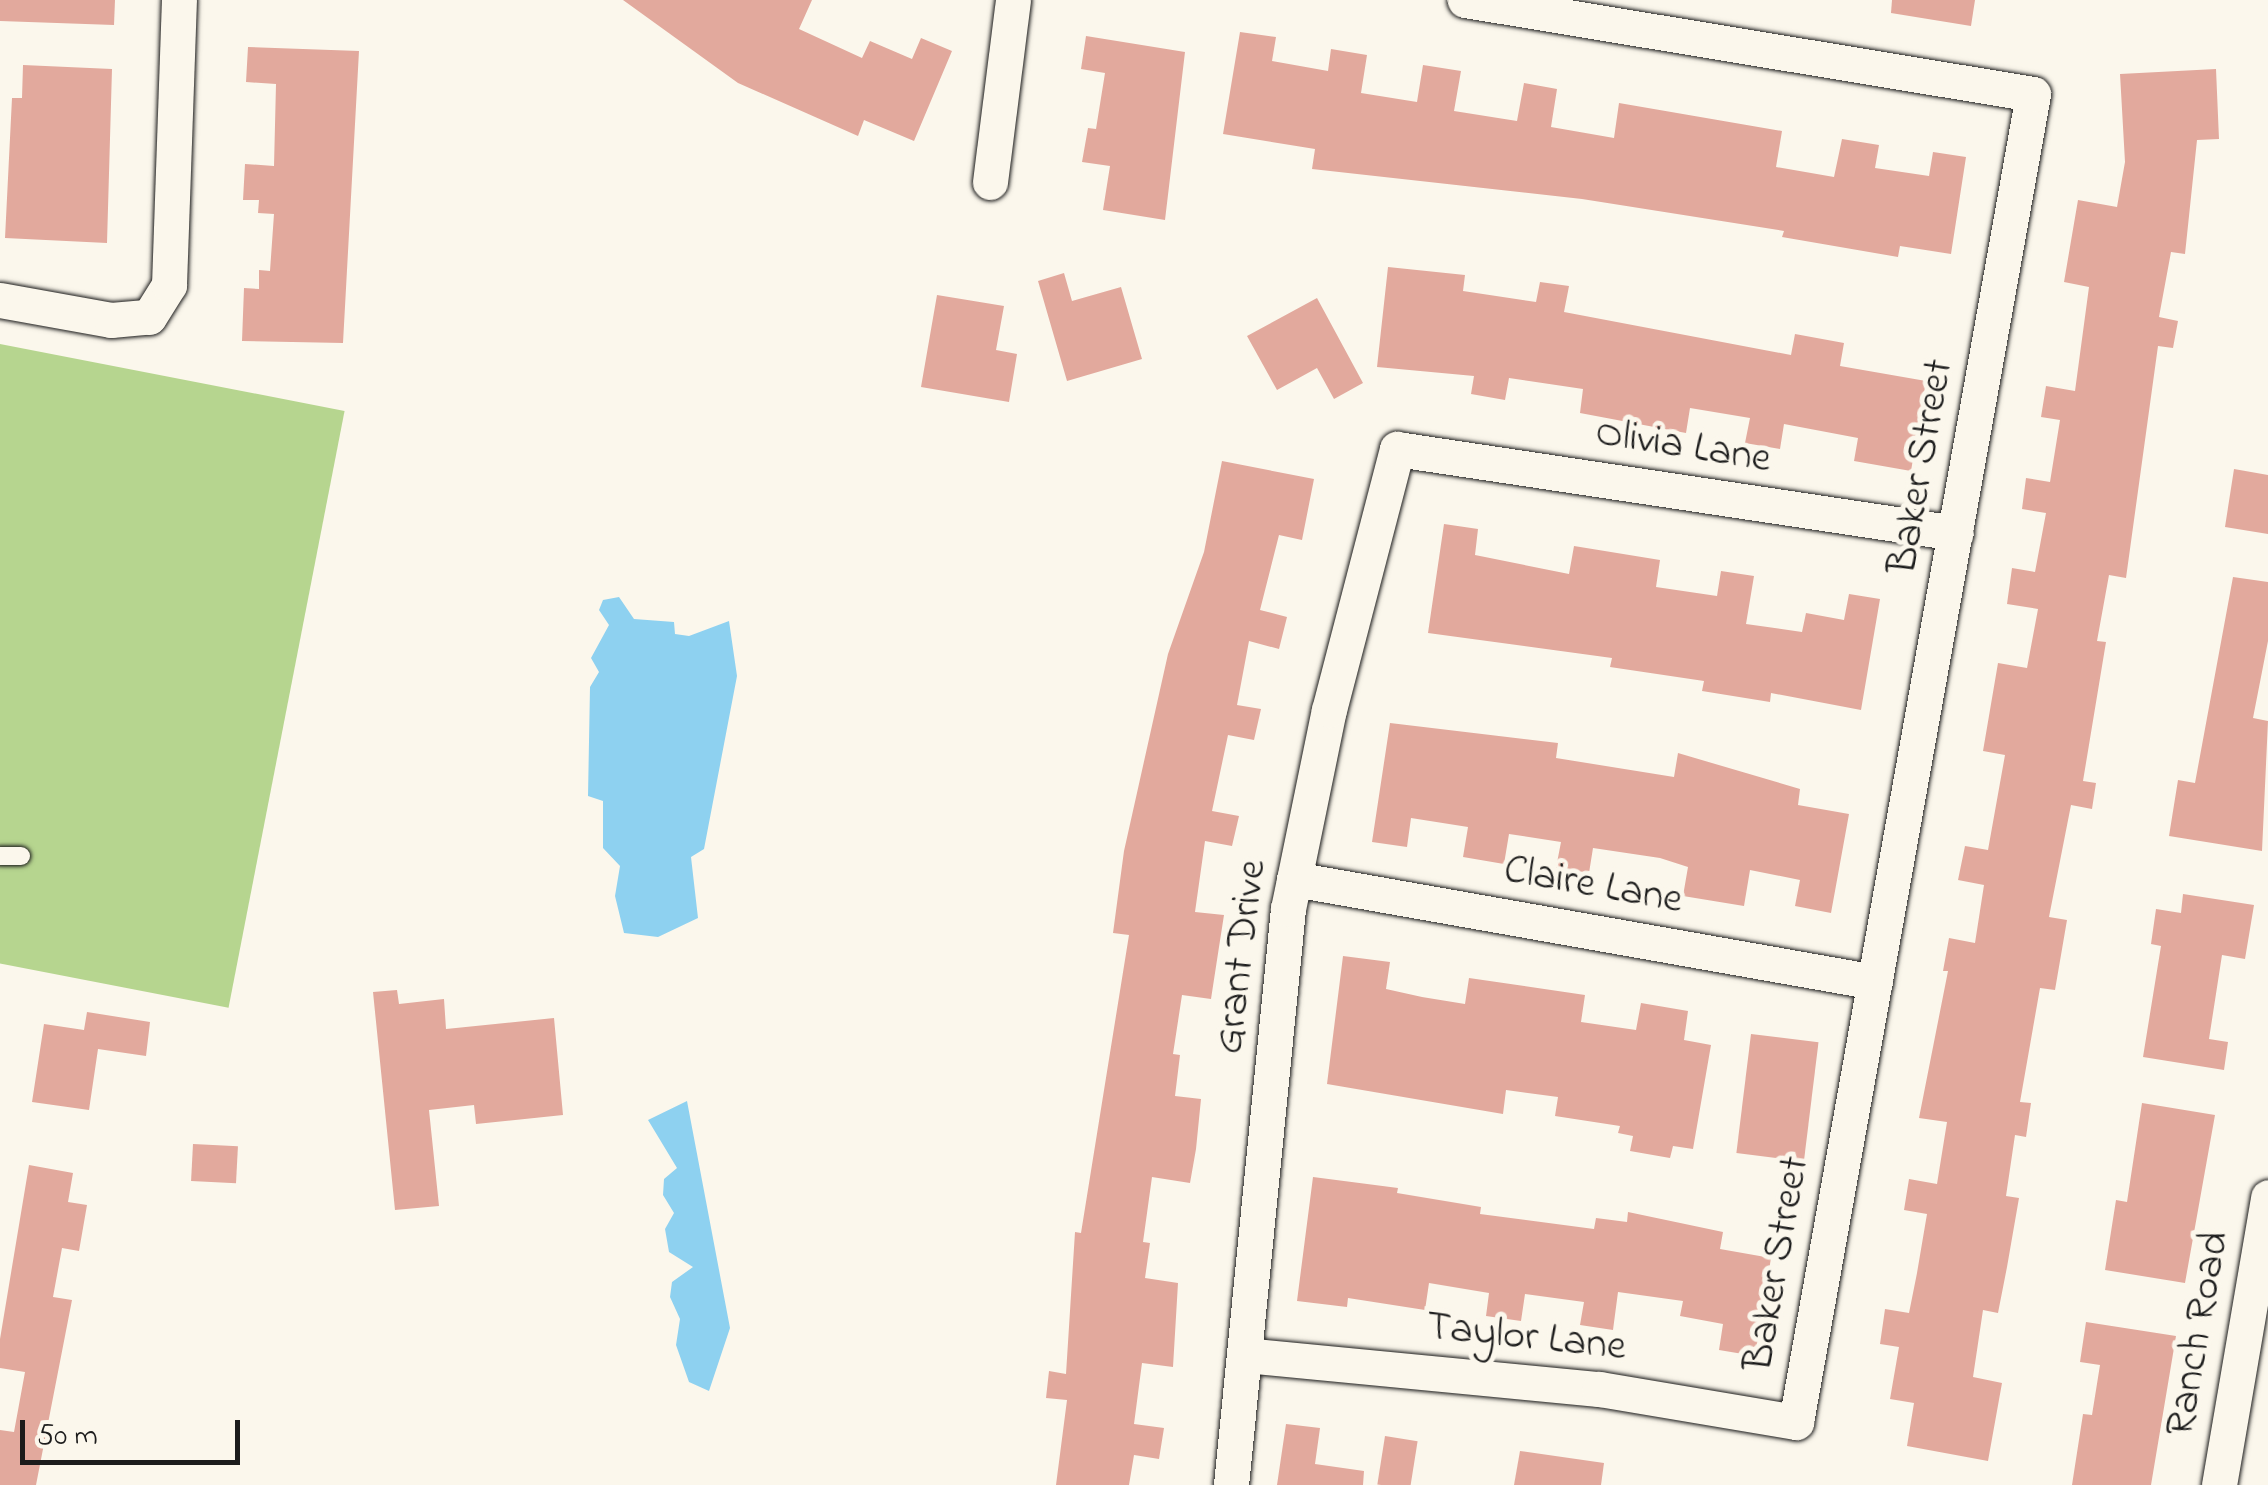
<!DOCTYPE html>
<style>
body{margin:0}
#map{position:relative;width:2268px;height:1485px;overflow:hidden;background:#fbf7ec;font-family:"Indie Flower",sans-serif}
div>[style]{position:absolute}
.green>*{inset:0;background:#b6d58f;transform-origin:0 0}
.water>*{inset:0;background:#8ed1f0}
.building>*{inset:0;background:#e2a99d;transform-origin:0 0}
.roads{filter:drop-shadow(0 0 2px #1c1c1c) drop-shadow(0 0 2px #1c1c1c)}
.lane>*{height:18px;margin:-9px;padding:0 9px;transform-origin:9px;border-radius:9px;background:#fbf7ec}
.street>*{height:35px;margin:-17.5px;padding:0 17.5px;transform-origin:17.5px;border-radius:17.5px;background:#fbf7ec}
span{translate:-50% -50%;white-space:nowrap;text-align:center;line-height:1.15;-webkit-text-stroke:10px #fbf7ec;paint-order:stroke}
.street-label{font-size:42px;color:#1c1c1c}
.scale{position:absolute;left:20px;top:1420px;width:220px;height:45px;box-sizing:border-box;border:5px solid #1c1c1c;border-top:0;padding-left:12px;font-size:30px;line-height:35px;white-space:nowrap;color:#1c1c1c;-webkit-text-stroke:8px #fbf7ec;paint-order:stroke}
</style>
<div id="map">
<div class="green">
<i style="left:0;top:344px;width:351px;height:608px;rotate:11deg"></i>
</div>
<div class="water">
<i style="clip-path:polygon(619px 597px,634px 619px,674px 622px,675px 634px,689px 636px,729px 621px,737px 676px,704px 849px,691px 857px,698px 918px,658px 937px,624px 933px,615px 896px,620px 866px,603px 848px,603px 801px,588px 796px,590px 687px,599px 672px,591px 658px,609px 625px,599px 610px,603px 600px)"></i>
<i style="clip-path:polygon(687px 1101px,730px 1328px,709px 1391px,689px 1382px,676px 1345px,680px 1319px,670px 1297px,672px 1282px,693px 1267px,669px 1252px,665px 1229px,674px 1213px,663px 1195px,664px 1179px,677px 1168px,648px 1120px)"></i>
</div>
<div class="building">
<i style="clip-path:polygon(0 0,115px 0,114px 25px,0 21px)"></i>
<i style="clip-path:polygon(623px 0,812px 0,799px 29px,862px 58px,870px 41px,912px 59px,921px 38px,952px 51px,914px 141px,864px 120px,858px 136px,738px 83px)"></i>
<i style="clip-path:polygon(1892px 0,1975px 0,1971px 26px,1891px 13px)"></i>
<i style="clip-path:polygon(1240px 32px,1276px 37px,1272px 61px,1328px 71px,1331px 49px,1367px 55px,1361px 93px,1417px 102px,1423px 65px,1461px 71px,1454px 111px,1517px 121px,1524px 83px,1557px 89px,1551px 127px,1614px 138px,1619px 103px,1782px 131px,1776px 167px,1834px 177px,1842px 139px,1879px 145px,1875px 168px,1929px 176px,1933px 152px,1966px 157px,1951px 254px,1900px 246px,1898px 257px,1782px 237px,1784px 231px,1582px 199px,1312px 169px,1315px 149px,1223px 134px)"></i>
<i style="clip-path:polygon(1086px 36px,1185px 52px,1165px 220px,1103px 210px,1110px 166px,1082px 162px,1088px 128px,1096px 129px,1105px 73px,1081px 69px)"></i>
<i style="clip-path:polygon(248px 47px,359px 51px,343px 343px,242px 341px,244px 288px,259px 289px,259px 270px,270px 271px,274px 214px,258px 213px,259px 200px,243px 200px,245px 164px,274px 166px,276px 84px,246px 82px)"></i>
<i style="clip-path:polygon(23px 65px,112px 69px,107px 243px,5px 238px,12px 98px,22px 98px)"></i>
<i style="clip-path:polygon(2216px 69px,2219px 139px,2197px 140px,2185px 254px,2171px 252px,2159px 317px,2178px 321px,2173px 348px,2158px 346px,2126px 578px,2109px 575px,2097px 641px,2106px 642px,2083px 781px,2096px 783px,2092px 809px,2071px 805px,2049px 917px,2067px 920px,2055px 990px,2040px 988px,2020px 1102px,2031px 1103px,2026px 1137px,2015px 1135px,2006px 1196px,2019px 1198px,2007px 1267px,1998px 1313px,1983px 1310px,1973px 1377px,2002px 1383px,1988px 1461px,1907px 1446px,1914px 1403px,1890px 1399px,1899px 1347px,1880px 1344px,1885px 1309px,1909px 1313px,1917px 1273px,1927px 1214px,1904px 1210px,1909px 1179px,1937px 1184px,1947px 1122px,1919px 1118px,1948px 971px,1943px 971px,1949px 938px,1975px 943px,1984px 885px,1958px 880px,1965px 846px,1988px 850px,2005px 755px,1983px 751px,1998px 663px,2027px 668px,2038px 609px,2007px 604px,2012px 568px,2035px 572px,2046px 513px,2022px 509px,2026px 478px,2050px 482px,2060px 420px,2041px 417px,2046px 386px,2075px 391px,2089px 287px,2064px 282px,2078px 200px,2117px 207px,2125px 162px,2120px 74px)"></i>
<i style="clip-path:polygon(1388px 267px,1465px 275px,1463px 291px,1536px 302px,1540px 282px,1569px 286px,1564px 312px,1791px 355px,1795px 334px,1844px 343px,1840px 366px,1926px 381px,1911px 471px,1854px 461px,1858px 438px,1784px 424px,1780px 449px,1745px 443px,1750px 418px,1690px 408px,1686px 433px,1580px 413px,1583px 389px,1509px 378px,1505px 400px,1471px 394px,1474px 376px,1377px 367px)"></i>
<i style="clip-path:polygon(1064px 273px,1072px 301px,1121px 287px,1142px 359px,1067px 381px,1038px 281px)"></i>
<i style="clip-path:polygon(937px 295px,1004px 306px,996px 350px,1017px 354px,1009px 402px,921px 387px)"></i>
<i style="clip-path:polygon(1317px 298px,1363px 383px,1334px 399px,1317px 368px,1277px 390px,1247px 336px)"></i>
<i style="clip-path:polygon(1222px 461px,1314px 479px,1302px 540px,1279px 535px,1260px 610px,1287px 617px,1279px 649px,1249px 641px,1237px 705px,1261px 709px,1254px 740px,1228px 735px,1212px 811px,1239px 816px,1232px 846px,1205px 841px,1195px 912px,1224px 915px,1219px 947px,1211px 999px,1182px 995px,1173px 1054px,1180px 1055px,1175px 1096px,1201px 1099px,1196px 1149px,1190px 1183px,1152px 1177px,1143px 1242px,1150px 1243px,1145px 1278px,1178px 1283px,1173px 1367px,1142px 1363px,1134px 1424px,1164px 1428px,1159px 1459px,1134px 1455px,1129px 1485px,1056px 1485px,1067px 1400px,1046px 1398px,1049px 1371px,1066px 1374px,1075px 1232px,1081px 1233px,1129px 935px,1113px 933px,1124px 851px,1168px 654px,1204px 552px)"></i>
<i style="clip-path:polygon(2234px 469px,2268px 475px,2268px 534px,2225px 527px)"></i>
<i style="clip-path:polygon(1444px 524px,1478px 529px,1475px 555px,1569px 574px,1574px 546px,1660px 560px,1656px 587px,1717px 596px,1721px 571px,1754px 576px,1746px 624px,1802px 632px,1806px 613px,1844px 620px,1849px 594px,1880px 599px,1861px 710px,1771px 693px,1770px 702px,1702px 691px,1704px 681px,1610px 667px,1612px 658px,1428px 633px)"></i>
<i style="clip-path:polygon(2233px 577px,2268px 582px,2268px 641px,2253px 718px,2268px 721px,2262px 851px,2169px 836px,2178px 780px,2195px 783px)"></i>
<i style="clip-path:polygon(1390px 723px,1558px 743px,1556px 758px,1674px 777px,1678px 753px,1800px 789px,1798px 805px,1849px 814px,1831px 913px,1795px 906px,1800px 880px,1750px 870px,1744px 906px,1683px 896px,1688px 867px,1660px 858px,1593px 848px,1589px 873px,1556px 868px,1561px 842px,1509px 834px,1504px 864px,1463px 857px,1468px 827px,1411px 818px,1407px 847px,1372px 842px)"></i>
<i style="clip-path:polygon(2183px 894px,2254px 905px,2245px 959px,2222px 955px,2209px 1039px,2228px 1042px,2224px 1070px,2143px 1057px,2161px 946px,2151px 944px,2156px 909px,2181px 913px)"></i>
<i style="clip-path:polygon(1343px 956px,1390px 962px,1386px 989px,1422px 997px,1465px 1004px,1469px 978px,1585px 995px,1581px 1022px,1636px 1030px,1641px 1003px,1688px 1011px,1684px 1040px,1711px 1045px,1693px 1149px,1673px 1146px,1670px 1158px,1630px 1151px,1633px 1136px,1618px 1133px,1620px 1126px,1555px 1116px,1558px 1097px,1506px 1090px,1503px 1114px,1327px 1084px)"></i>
<i style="clip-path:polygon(397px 990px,399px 1004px,444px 999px,446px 1029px,554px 1018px,563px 1115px,476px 1124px,474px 1105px,429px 1110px,439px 1206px,395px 1210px,373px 992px)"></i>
<i style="clip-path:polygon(87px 1012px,150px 1022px,146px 1056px,98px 1049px,89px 1110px,32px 1102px,44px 1024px,84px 1030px)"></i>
<i style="left:1751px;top:1034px;width:68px;height:120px;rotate:7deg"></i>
<i style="clip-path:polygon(2142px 1103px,2215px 1115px,2185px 1283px,2105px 1270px,2116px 1200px,2127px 1202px)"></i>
<i style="left:193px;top:1144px;width:45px;height:37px;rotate:3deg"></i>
<i style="clip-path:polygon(29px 1165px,73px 1173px,68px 1202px,87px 1205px,79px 1251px,62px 1248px,53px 1297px,72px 1300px,36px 1485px,0 1485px,0 1430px,14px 1432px,25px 1372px,0 1368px,0 1339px)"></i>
<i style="clip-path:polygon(1313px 1177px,1398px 1188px,1397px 1193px,1481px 1207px,1480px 1214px,1594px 1229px,1596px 1218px,1627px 1222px,1628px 1212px,1723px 1232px,1720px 1249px,1771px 1258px,1755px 1356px,1719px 1350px,1723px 1324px,1680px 1316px,1683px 1301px,1618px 1292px,1613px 1330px,1580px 1325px,1584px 1302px,1525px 1294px,1521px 1321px,1486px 1316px,1489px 1293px,1429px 1283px,1425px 1310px,1348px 1298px,1347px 1307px,1297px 1301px)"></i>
<i style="clip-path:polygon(2086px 1322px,2176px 1336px,2151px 1485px,2072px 1485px,2083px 1414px,2092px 1415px,2100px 1365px,2080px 1362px)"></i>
<i style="clip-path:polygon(1286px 1424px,1320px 1428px,1315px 1464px,1364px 1471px,1363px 1485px,1277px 1485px)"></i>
<i style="left:1385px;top:1436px;width:33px;height:49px;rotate:9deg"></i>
<i style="clip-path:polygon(1520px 1451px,1604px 1463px,1601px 1485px,1514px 1485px)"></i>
</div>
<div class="roads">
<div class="lane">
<i style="left:0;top:856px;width:21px"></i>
</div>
<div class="street">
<i style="left:990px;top:182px;width:183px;rotate:-82.8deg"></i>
<i style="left:0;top:300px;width:113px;rotate:10.2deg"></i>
<i style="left:111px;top:320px;width:38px;rotate:-5deg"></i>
<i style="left:149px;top:317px;width:38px;rotate:-58deg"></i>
<i style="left:169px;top:285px;width:285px;rotate:-88deg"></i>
<i style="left:1294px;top:879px;width:590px;rotate:10.05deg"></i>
<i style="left:1245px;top:1355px;width:356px;rotate:5.5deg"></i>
<i style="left:1599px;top:1389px;width:200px;rotate:9.5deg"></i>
<i style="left:1796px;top:1422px;width:1349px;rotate:-79.88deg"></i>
<i style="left:2033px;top:94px;width:576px;rotate:-170.6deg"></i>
<i style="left:1231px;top:1485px;width:579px;rotate:-84.35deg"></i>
<i style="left:1288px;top:909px;width:203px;rotate:-78.4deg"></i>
<i style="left:1329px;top:710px;width:270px;rotate:-75.4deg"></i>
<i style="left:1397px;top:449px;width:565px;rotate:8.55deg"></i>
<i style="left:2219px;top:1485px;width:292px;rotate:-80.3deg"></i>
</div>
</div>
<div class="street-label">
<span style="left:1683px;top:447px;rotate:9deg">Olivia Lane</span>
<span style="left:1922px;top:467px;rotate:-80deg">Baker Street</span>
<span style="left:1593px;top:886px;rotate:10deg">Claire Lane</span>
<span style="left:1242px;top:957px;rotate:-83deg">Grant Drive</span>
<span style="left:1778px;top:1264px;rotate:-80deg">Baker Street</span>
<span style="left:2199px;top:1334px;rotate:-80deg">Ranch Road</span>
<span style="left:1526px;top:1338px;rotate:6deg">Taylor Lane</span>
</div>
<div class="scale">50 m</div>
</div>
